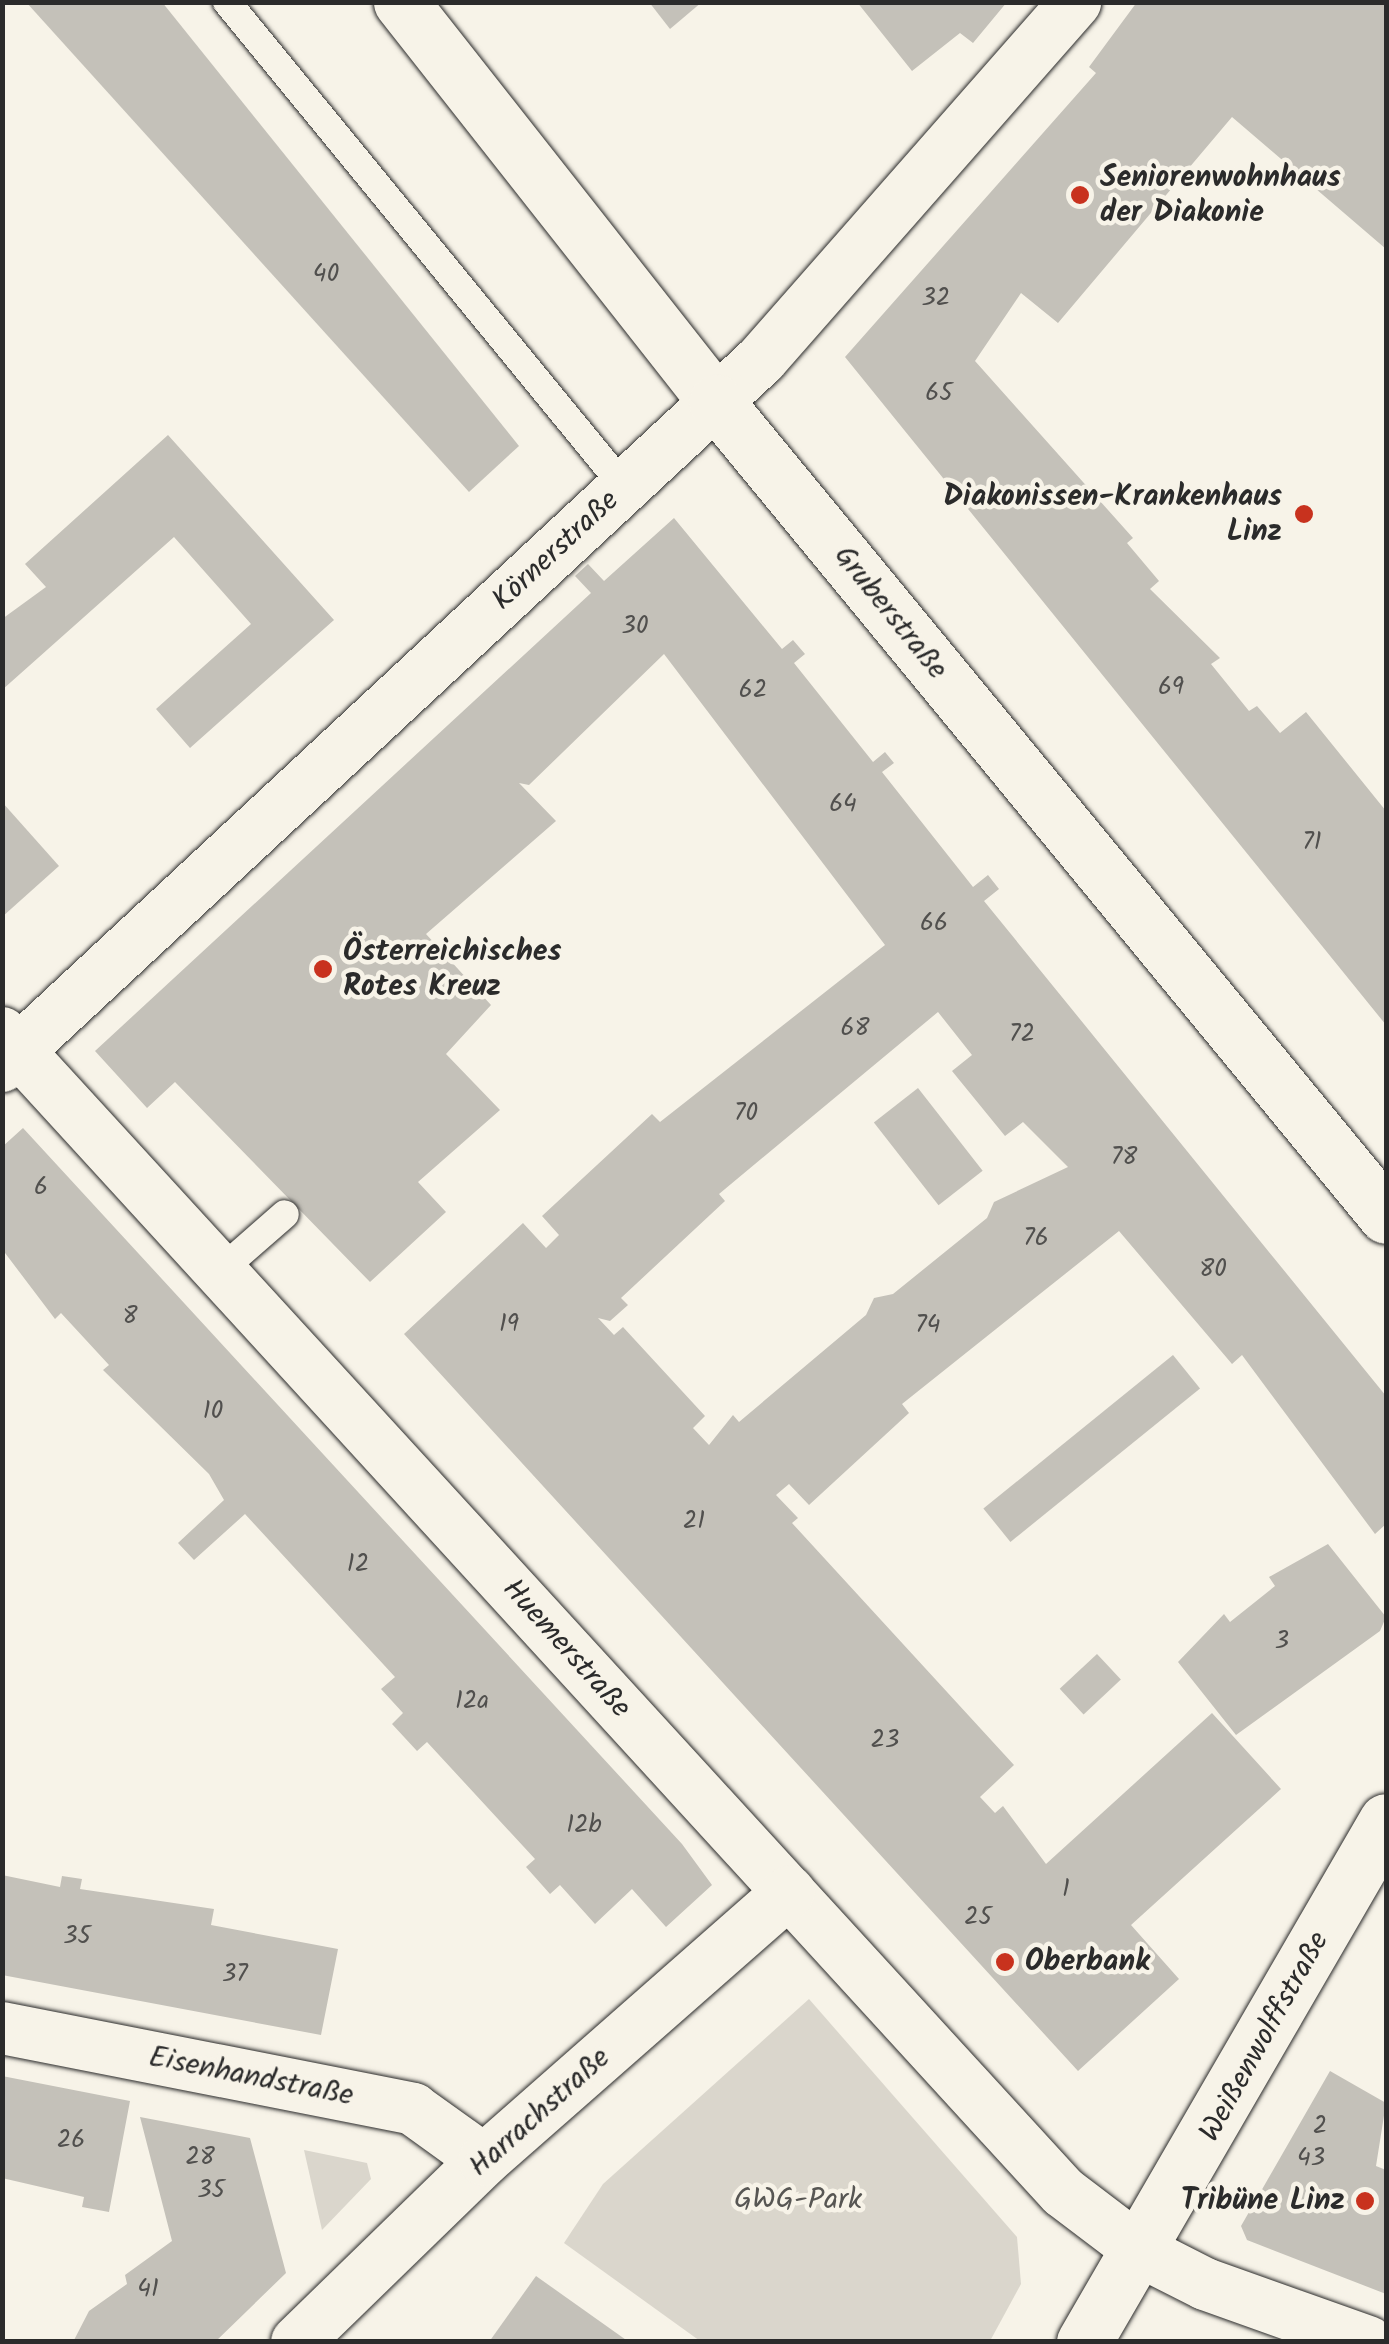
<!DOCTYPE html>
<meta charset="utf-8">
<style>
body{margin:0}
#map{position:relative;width:1389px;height:2344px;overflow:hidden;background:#f7f3e8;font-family:Kalam,sans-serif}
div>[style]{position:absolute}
.green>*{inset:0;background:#dad6cc}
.building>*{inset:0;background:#c4c1b9;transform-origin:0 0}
.roads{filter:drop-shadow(0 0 2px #2b2b2b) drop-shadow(0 0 2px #2b2b2b)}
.service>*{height:28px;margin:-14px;padding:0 14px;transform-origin:14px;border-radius:14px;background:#f7f3e8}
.minor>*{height:52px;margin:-26px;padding:0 26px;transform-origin:26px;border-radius:26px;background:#f7f3e8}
.tertiary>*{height:55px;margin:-27.5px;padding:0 27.5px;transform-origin:27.5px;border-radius:27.5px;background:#f7f3e8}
.secondary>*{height:55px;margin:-27.5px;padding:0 27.5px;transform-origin:27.5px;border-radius:27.5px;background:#f7f3e8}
.dots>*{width:28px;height:28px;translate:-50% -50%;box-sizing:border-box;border:5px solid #f7f3e8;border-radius:50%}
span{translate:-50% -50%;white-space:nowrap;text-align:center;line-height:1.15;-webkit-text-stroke:9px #f7f3e8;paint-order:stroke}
.number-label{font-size:25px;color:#51504e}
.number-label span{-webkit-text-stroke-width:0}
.poi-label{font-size:30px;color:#2b2b2b;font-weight:700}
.left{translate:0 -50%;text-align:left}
.right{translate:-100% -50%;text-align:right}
.street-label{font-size:30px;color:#2b2b2b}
.park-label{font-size:30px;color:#575653}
.frame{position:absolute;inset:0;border:5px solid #2b2b2b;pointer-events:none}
</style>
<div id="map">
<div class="green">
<i style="clip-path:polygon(809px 1999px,1017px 2237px,1021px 2284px,990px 2341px,700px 2341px,564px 2243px,603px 2184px)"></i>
<i style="clip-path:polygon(304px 2150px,367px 2163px,371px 2179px,322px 2230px)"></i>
</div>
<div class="building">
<i style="clip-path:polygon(26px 2px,162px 2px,519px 446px,469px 492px)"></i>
<i style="clip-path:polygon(649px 2px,702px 2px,670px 29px)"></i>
<i style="clip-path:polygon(857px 2px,1007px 2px,973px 43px,960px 33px,912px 71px)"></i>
<i style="clip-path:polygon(1137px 2px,1386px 2px,1386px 249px,1232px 117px,1058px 323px,1021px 293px,975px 361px,1133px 538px,1127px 543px,1159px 581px,1150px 589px,1220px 658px,1211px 664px,1249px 711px,1257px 706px,1280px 733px,1306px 712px,1386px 811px,1386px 1025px,845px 357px,1096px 73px,1089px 67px)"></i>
<i style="clip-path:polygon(168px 435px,334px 620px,190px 748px,156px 709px,251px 624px,174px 537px,2px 690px,2px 619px,46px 587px,25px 564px)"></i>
<i style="clip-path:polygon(evenodd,674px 518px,782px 649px,793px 640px,805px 654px,794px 663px,873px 762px,885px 752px,894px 763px,882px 772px,973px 887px,988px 875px,999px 889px,984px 901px,1386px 1396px,1386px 1524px,1375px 1534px,1242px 1355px,1232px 1364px,1119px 1231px,902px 1404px,909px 1413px,809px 1505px,789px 1484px,776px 1495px,798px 1518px,792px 1523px,1014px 1765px,980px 1797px,995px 1813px,1003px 1806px,1046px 1864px,1212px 1713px,1281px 1789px,1131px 1925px,1179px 1979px,1078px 2071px,404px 1334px,523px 1223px,546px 1248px,559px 1235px,542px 1216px,652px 1114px,660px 1122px,885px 945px,664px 654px,529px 785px,519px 783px,556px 821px,426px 934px,491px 1005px,446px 1054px,500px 1110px,418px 1182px,446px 1212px,370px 1282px,175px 1082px,147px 1108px,95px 1051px,591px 593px,575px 576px,588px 564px,604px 581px,674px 518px,938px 1012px,972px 1055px,952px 1071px,1005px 1136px,1023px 1122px,1068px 1167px,994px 1202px,987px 1218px,893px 1294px,874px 1298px,866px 1315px,739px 1422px,733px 1415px,709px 1445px,693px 1428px,705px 1416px,623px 1327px,614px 1335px,598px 1318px,610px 1321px,628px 1305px,621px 1298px,725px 1201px,719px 1194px,938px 1012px)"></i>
<i style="clip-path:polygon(2px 802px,59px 866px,2px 917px)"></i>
<i style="left:918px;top:1088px;width:105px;height:56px;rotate:52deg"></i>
<i style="clip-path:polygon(23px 1128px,682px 1844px,712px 1885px,666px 1927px,632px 1889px,595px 1924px,560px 1885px,550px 1894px,526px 1867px,535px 1859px,427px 1742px,417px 1751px,392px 1724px,403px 1713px,381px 1689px,395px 1677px,245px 1514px,194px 1560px,178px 1543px,224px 1500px,209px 1474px,103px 1370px,109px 1365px,61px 1313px,55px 1319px,2px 1249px,2px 1147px)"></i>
<i style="left:1173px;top:1355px;width:43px;height:244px;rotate:51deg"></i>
<i style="clip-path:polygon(1328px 1544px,1386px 1617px,1380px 1631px,1236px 1735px,1178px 1662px,1224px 1614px,1230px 1622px,1275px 1586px,1269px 1577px)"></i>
<i style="left:1097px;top:1654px;width:35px;height:51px;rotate:47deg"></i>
<i style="clip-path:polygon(2px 1875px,60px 1887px,62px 1876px,82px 1879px,80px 1889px,214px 1909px,211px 1925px,338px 1949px,321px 2035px,2px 1975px)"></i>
<i style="clip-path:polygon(1330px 2071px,1386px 2103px,1376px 2166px,1386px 2170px,1386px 2294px,1247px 2240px,1241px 2226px)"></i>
<i style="clip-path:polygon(2px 2076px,130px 2101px,109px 2212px,82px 2207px,84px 2197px,2px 2178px)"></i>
<i style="clip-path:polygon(140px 2117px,250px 2138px,286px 2273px,215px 2342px,73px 2342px,89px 2311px,127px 2284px,125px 2275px,172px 2241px)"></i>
<i style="clip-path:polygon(536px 2276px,629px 2342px,489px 2342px)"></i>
</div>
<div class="roads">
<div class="service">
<i style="left:227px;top:2px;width:628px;rotate:50.68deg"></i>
<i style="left:220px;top:1271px;width:86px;rotate:-41.2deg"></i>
</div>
<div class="minor">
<i style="left:2px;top:1033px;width:1571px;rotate:47.53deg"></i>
<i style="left:1063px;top:2192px;width:99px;rotate:37.2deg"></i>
<i style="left:1142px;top:2252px;width:71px;rotate:26.9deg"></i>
<i style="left:1205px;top:2284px;width:173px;rotate:19.6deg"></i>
<i style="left:2px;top:1066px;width:1037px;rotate:-42.93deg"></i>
<i style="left:761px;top:360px;width:476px;rotate:-48.7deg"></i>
<i style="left:2px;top:2028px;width:419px;rotate:11.1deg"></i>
<i style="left:413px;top:2109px;width:87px;rotate:35.7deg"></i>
<i style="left:297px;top:2342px;width:261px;rotate:-44.2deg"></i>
<i style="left:484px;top:2160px;width:406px;rotate:-41.3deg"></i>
</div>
<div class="tertiary">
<i style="left:1084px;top:2342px;width:602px;rotate:-59.9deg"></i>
</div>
<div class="secondary">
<i style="left:401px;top:2px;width:509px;rotate:51.78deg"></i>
<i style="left:716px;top:402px;width:1054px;rotate:50.54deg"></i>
</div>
</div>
<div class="dots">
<i style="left:1080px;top:195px;background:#c8321e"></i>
<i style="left:1304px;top:514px;background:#c8321e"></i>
<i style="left:323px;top:969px;background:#c8321e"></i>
<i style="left:1005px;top:1962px;background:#c8321e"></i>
<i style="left:1365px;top:2201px;background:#c8321e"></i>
</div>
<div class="number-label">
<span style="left:326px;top:274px">40</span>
<span style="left:936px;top:298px">32</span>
<span style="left:939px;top:393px">65</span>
<span style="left:635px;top:626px">30</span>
<span style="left:1171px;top:687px">69</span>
<span style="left:753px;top:690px">62</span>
<span style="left:843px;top:804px">64</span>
<span style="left:1312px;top:842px">71</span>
<span style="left:934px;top:923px">66</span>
<span style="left:855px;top:1028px">68</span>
<span style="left:1022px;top:1034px">72</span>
<span style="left:746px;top:1113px">70</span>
<span style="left:1124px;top:1157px">78</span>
<span style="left:41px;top:1187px">6</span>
<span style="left:1036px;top:1238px">76</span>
<span style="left:1213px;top:1269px">80</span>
<span style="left:130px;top:1316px">8</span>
<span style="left:509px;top:1324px">19</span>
<span style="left:928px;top:1325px">74</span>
<span style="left:213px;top:1411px">10</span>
<span style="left:694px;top:1521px">21</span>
<span style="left:358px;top:1564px">12</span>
<span style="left:1282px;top:1641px">3</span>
<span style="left:472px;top:1701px">12a</span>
<span style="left:885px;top:1740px">23</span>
<span style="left:584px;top:1825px">12b</span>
<span style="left:1066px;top:1889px">1</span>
<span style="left:978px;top:1917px">25</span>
<span style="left:77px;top:1936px">35</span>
<span style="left:235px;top:1974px">37</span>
<span style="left:1320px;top:2126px">2</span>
<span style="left:71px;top:2140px">26</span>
<span style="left:200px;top:2157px">28</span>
<span style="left:1311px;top:2158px">43</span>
<span style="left:211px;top:2190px">35</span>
<span style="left:148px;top:2289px">41</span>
</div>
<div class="poi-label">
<span class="left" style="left:1100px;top:195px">Seniorenwohnhaus<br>der Diakonie</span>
<span class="right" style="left:1282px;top:514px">Diakonissen-Krankenhaus<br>Linz</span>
<span class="left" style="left:343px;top:969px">Österreichisches<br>Rotes Kreuz</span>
<span class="left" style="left:1025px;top:1962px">Oberbank</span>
<span class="right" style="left:1345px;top:2201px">Tribüne Linz</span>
</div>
<div class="street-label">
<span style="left:556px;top:551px;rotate:-43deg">Körnerstraße</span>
<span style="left:890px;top:613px;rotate:51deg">Gruberstraße</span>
<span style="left:566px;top:1649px;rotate:48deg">Huemerstraße</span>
<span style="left:1265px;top:2037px;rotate:-61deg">Weißenwolffstraße</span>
<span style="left:251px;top:2077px;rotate:11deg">Eisenhandstraße</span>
<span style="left:540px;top:2113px;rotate:-42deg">Harrachstraße</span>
</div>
<div class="park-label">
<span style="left:798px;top:2200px">GWG-Park</span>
</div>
<div class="frame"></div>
</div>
